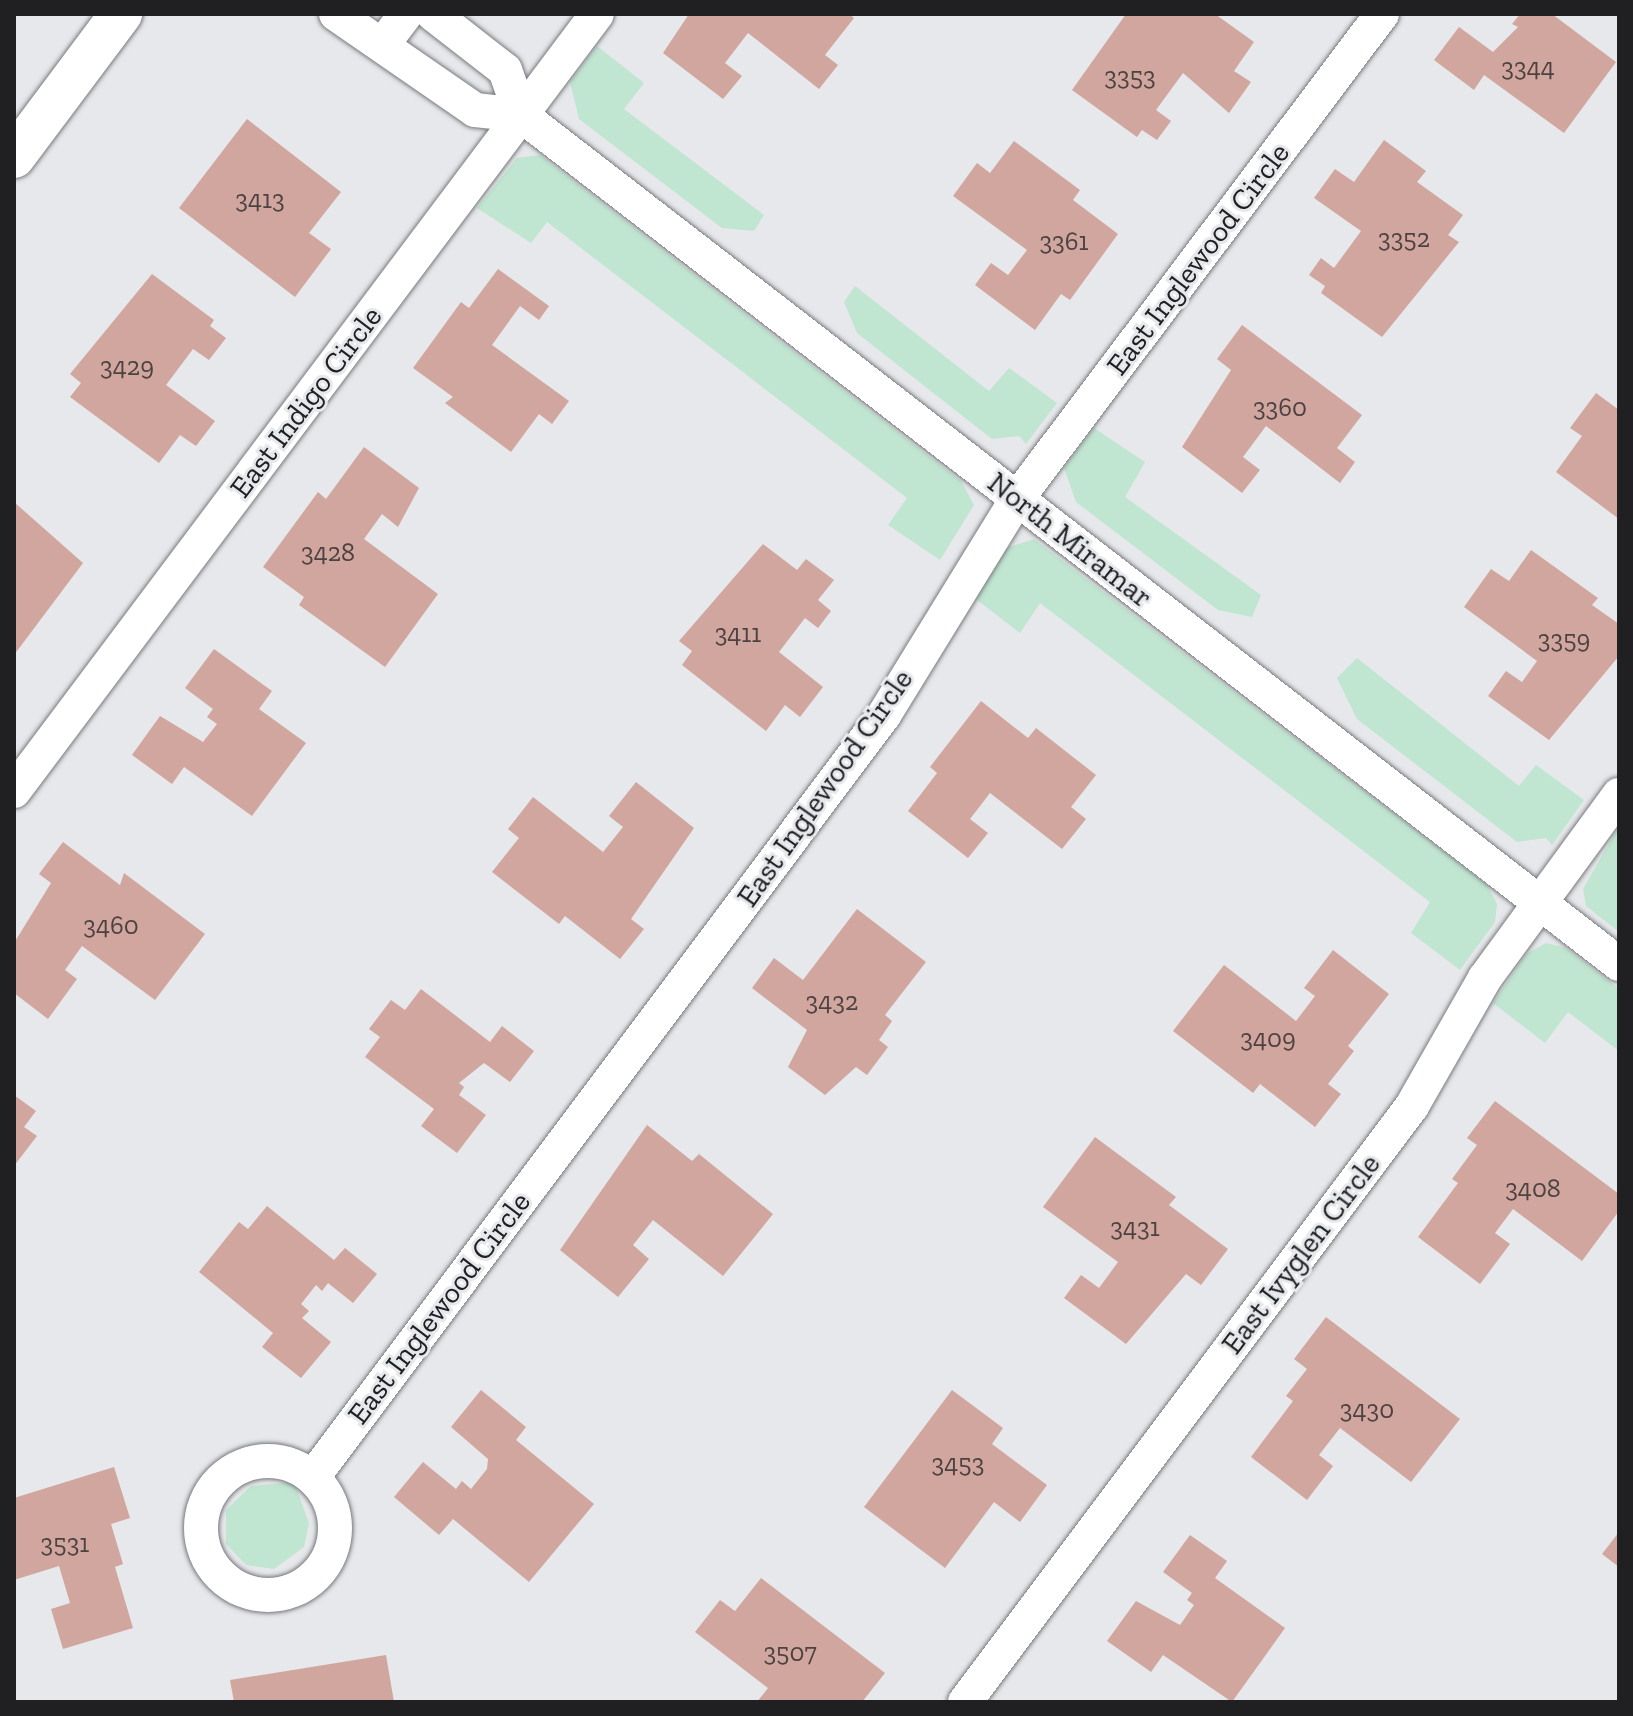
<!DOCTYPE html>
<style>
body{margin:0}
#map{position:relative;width:1633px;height:1716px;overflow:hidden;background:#e6e8eb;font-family:"Zilla Slab",serif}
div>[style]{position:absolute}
.green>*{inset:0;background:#c0e5d1}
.building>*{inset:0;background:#d1a69e}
.roads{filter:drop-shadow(0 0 2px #787a7d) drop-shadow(0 0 2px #787a7d)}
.minor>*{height:34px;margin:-17px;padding:0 17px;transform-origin:17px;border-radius:17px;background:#fff}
.minor>.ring{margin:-17px;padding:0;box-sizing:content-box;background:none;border:34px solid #fff;border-radius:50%}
.tertiary>*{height:42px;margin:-21px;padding:0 21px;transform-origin:21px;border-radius:21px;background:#fff}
span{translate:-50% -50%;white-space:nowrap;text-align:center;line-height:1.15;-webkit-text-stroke:6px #e6e8eb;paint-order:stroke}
.number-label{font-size:26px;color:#4c4241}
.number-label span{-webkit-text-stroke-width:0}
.street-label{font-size:30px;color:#202022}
.frame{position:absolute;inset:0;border:16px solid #202022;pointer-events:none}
</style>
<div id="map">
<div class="green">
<i style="clip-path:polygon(597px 46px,644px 83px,624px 109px,764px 215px,754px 231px,722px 228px,579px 119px,570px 82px)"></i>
<i style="clip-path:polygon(540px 155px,961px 481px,974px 505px,940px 560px,888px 525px,907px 498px,547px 222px,531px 243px,477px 208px,517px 158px)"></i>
<i style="clip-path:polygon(855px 286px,989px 391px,1009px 368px,1057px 403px,1026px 444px,1019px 436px,992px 439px,857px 333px,844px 302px)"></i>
<i style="clip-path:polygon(1094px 428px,1145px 462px,1125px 497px,1261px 595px,1252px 617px,1218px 610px,1076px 502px,1064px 468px)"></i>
<i style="clip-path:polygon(1034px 539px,1487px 885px,1497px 904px,1495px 922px,1460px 970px,1411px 933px,1430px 902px,1040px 603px,1020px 633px,972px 596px,1003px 549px)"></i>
<i style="clip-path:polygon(1357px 658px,1519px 786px,1536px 765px,1584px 800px,1552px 845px,1546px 838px,1517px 842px,1357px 719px,1337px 678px)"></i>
<i style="clip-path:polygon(1619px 826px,1617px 859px,1619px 932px,1586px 906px,1583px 889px)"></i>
<i style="clip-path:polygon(1546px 943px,1566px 948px,1619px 989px,1619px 1051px,1568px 1012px,1545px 1043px,1493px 1003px,1526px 954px)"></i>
<i style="clip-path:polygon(294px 1482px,309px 1523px,304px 1547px,274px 1569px,246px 1565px,226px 1544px,226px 1510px,251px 1486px)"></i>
</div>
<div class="building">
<i style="clip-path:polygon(689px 14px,849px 14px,854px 18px,825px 55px,838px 65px,819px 89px,748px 33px,725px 63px,742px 76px,723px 99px,663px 53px)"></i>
<i style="clip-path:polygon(1126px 14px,1215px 14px,1254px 42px,1234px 71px,1251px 82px,1229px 113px,1183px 73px,1156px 110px,1171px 121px,1157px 140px,1142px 130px,1137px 137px,1072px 90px)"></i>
<i style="clip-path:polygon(1520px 14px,1552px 14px,1616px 62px,1564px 133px,1484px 75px,1474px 90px,1434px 60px,1459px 27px,1493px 52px,1518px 27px,1512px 24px)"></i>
<i style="clip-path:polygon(247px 119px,341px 192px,309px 233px,331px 249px,295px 297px,179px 208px)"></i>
<i style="clip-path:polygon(1384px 140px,1426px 171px,1417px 182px,1463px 215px,1448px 235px,1459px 242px,1382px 337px,1321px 293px,1325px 286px,1309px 275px,1321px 258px,1334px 268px,1361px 231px,1314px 198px,1335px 169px,1354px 182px)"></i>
<i style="clip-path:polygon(1014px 141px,1080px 190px,1073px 200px,1118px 234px,1070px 300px,1061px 294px,1035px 330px,975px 285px,991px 263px,1008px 275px,1027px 250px,953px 196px,977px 163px,990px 173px)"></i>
<i style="clip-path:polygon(498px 269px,549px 306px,539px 320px,520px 306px,492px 345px,569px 401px,552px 424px,539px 414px,511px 452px,445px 403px,453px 397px,413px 368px,461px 302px,469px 308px)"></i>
<i style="clip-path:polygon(152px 274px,214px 320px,210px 326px,226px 338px,209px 360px,193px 349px,166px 385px,215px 421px,196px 446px,180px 435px,159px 463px,70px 397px,81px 383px,70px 374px)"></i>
<i style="clip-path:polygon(1242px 325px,1362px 415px,1337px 448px,1355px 462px,1340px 483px,1266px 426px,1243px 457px,1260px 470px,1242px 493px,1182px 447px,1231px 370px,1217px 359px)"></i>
<i style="clip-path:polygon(1596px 393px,1619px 410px,1619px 519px,1556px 472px,1582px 436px,1570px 428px)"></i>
<i style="clip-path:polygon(364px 447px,419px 488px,398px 527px,382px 514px,364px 539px,438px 594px,385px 667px,299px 605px,304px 597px,263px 567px,318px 492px,326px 499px)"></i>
<i style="clip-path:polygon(14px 502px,83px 563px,14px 655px)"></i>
<i style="clip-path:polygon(763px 544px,797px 570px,806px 559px,834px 580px,818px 600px,831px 611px,818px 628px,805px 618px,779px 652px,823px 687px,800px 717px,785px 705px,766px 731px,682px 665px,692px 651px,679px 641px)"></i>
<i style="clip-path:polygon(1531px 550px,1598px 598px,1592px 605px,1619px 624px,1619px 656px,1549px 740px,1488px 696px,1506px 671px,1522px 682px,1537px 661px,1464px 607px,1491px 569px,1509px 581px)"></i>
<i style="clip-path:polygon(214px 649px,272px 691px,259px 709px,306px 743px,252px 816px,184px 767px,172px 784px,132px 755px,160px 716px,203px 742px,217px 724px,207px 717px,213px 709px,185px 688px)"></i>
<i style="clip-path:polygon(981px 701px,1028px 738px,1036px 728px,1096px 775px,1071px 807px,1086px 819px,1062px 849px,990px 793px,970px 819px,988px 833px,968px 858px,908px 811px,937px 773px,930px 767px)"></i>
<i style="clip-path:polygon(636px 782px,694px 828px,631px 919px,644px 929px,620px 959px,565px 916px,559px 924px,492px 872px,519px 838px,508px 829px,533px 797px,603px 852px,623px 827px,609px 816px)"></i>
<i style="clip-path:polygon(63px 842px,120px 885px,124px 873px,205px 934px,155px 1000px,82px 946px,65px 970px,77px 979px,48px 1019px,14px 993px,14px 943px,51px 883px,39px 874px)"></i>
<i style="clip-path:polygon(857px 909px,926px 962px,885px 1015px,892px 1021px,879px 1040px,888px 1047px,867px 1075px,856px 1067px,825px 1095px,788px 1067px,807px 1030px,752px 988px,774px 958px,803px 980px)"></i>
<i style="clip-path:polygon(1333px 950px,1389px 994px,1348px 1046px,1354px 1051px,1328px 1084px,1341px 1094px,1315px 1127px,1260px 1084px,1253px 1093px,1173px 1031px,1224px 965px,1296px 1021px,1315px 996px,1304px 988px)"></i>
<i style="clip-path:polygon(421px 989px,490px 1042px,502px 1026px,534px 1051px,510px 1082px,484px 1063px,459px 1083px,464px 1087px,459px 1095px,486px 1115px,457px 1153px,421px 1126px,434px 1109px,365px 1057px,380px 1037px,369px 1029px,391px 1000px,405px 1010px)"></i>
<i style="clip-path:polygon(14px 1095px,36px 1111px,24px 1127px,37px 1136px,14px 1166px)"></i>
<i style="clip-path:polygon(1495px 1101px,1619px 1194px,1619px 1211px,1582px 1261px,1513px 1209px,1495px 1233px,1510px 1244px,1480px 1284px,1418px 1237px,1458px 1183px,1452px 1179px,1477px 1145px,1467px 1138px)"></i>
<i style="clip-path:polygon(647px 1125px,692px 1161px,699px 1154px,773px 1214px,723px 1276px,653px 1220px,633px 1245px,649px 1259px,618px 1297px,560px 1250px)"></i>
<i style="clip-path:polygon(1095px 1137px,1176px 1197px,1169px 1205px,1228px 1249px,1201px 1285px,1186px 1274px,1126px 1344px,1064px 1298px,1081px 1275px,1099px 1288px,1118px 1262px,1043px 1207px)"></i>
<i style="clip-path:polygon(267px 1206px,334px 1260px,345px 1248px,377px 1274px,353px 1303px,328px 1283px,322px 1291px,316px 1285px,301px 1304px,309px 1311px,302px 1318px,331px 1342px,301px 1378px,262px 1347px,273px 1333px,199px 1272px,239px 1222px,248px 1229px)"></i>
<i style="clip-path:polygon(1326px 1317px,1460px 1419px,1411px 1482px,1340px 1428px,1319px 1455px,1333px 1466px,1307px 1500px,1251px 1457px,1293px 1401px,1286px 1396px,1307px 1369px,1294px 1359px)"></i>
<i style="clip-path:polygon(481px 1390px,526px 1427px,516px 1440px,594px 1504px,529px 1582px,453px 1519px,439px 1535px,394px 1497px,423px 1462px,456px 1489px,462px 1481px,471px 1489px,487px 1469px,488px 1459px,451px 1427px)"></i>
<i style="clip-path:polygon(952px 1390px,1003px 1428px,992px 1444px,1047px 1485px,1020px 1522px,994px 1502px,945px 1568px,864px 1507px)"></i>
<i style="clip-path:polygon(114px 1467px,130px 1518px,111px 1524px,123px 1564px,115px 1567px,133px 1628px,63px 1649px,51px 1609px,70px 1603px,59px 1566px,14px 1580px,14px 1498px)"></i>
<i style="clip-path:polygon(1619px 1532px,1619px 1567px,1602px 1554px)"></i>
<i style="clip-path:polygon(1190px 1535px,1227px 1561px,1215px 1578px,1285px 1628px,1232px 1702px,1163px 1655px,1151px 1672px,1107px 1641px,1136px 1601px,1180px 1625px,1194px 1605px,1187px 1600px,1192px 1593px,1163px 1572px)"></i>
<i style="clip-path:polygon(761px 1578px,885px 1673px,862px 1702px,757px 1702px,768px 1688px,695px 1632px,720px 1600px,735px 1611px)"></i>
<i style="clip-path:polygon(386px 1655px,394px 1702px,234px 1702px,230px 1680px)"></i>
</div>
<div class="roads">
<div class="minor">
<i style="left:336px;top:14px;width:169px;rotate:34.6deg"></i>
<i style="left:475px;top:110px;width:46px;rotate:6.2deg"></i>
<i style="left:521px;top:115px;width:1388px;rotate:37.71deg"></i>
<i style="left:433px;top:14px;width:91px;rotate:37.9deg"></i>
<i style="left:505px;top:70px;width:48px;rotate:70.4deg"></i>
<i style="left:384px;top:43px;width:36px;rotate:-53deg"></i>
<i style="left:14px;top:791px;width:971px;rotate:-53.12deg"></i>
<i class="ring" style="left:201px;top:1461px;width:100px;height:100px"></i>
<i style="left:313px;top:1477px;width:952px;rotate:-53.15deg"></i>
<i style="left:884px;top:715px;width:254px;rotate:-58.4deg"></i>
<i style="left:1017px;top:499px;width:607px;rotate:-53.04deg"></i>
<i style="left:965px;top:1702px;width:745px;rotate:-53.13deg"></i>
<i style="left:1412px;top:1106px;width:147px;rotate:-60.3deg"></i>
<i style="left:1485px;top:978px;width:227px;rotate:-53.8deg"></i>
</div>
<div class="tertiary">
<i style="left:14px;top:157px;width:179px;rotate:-53.2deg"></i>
</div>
</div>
<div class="number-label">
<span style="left:1528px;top:68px">3344</span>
<span style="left:1130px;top:77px">3353</span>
<span style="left:260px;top:200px">3413</span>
<span style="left:1404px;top:239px">3352</span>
<span style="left:1064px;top:242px">3361</span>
<span style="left:127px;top:367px">3429</span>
<span style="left:1280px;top:408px">3360</span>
<span style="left:328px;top:553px">3428</span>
<span style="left:738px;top:634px">3411</span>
<span style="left:1564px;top:640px">3359</span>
<span style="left:111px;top:926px">3460</span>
<span style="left:832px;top:1002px">3432</span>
<span style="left:1268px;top:1039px">3409</span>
<span style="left:1533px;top:1189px">3408</span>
<span style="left:1135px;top:1228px">3431</span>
<span style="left:1367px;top:1410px">3430</span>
<span style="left:958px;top:1464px">3453</span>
<span style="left:65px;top:1544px">3531</span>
<span style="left:790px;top:1653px">3507</span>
</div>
<div class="street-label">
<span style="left:1198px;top:259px;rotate:-53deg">East Inglewood Circle</span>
<span style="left:306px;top:402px;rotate:-53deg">East Indigo Circle</span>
<span style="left:1070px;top:540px;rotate:38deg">North Miramar</span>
<span style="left:825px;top:788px;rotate:-55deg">East Inglewood Circle</span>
<span style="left:1301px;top:1254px;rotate:-53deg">East Ivyglen Circle</span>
<span style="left:439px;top:1308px;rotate:-53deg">East Inglewood Circle</span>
</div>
<div class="frame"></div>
</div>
